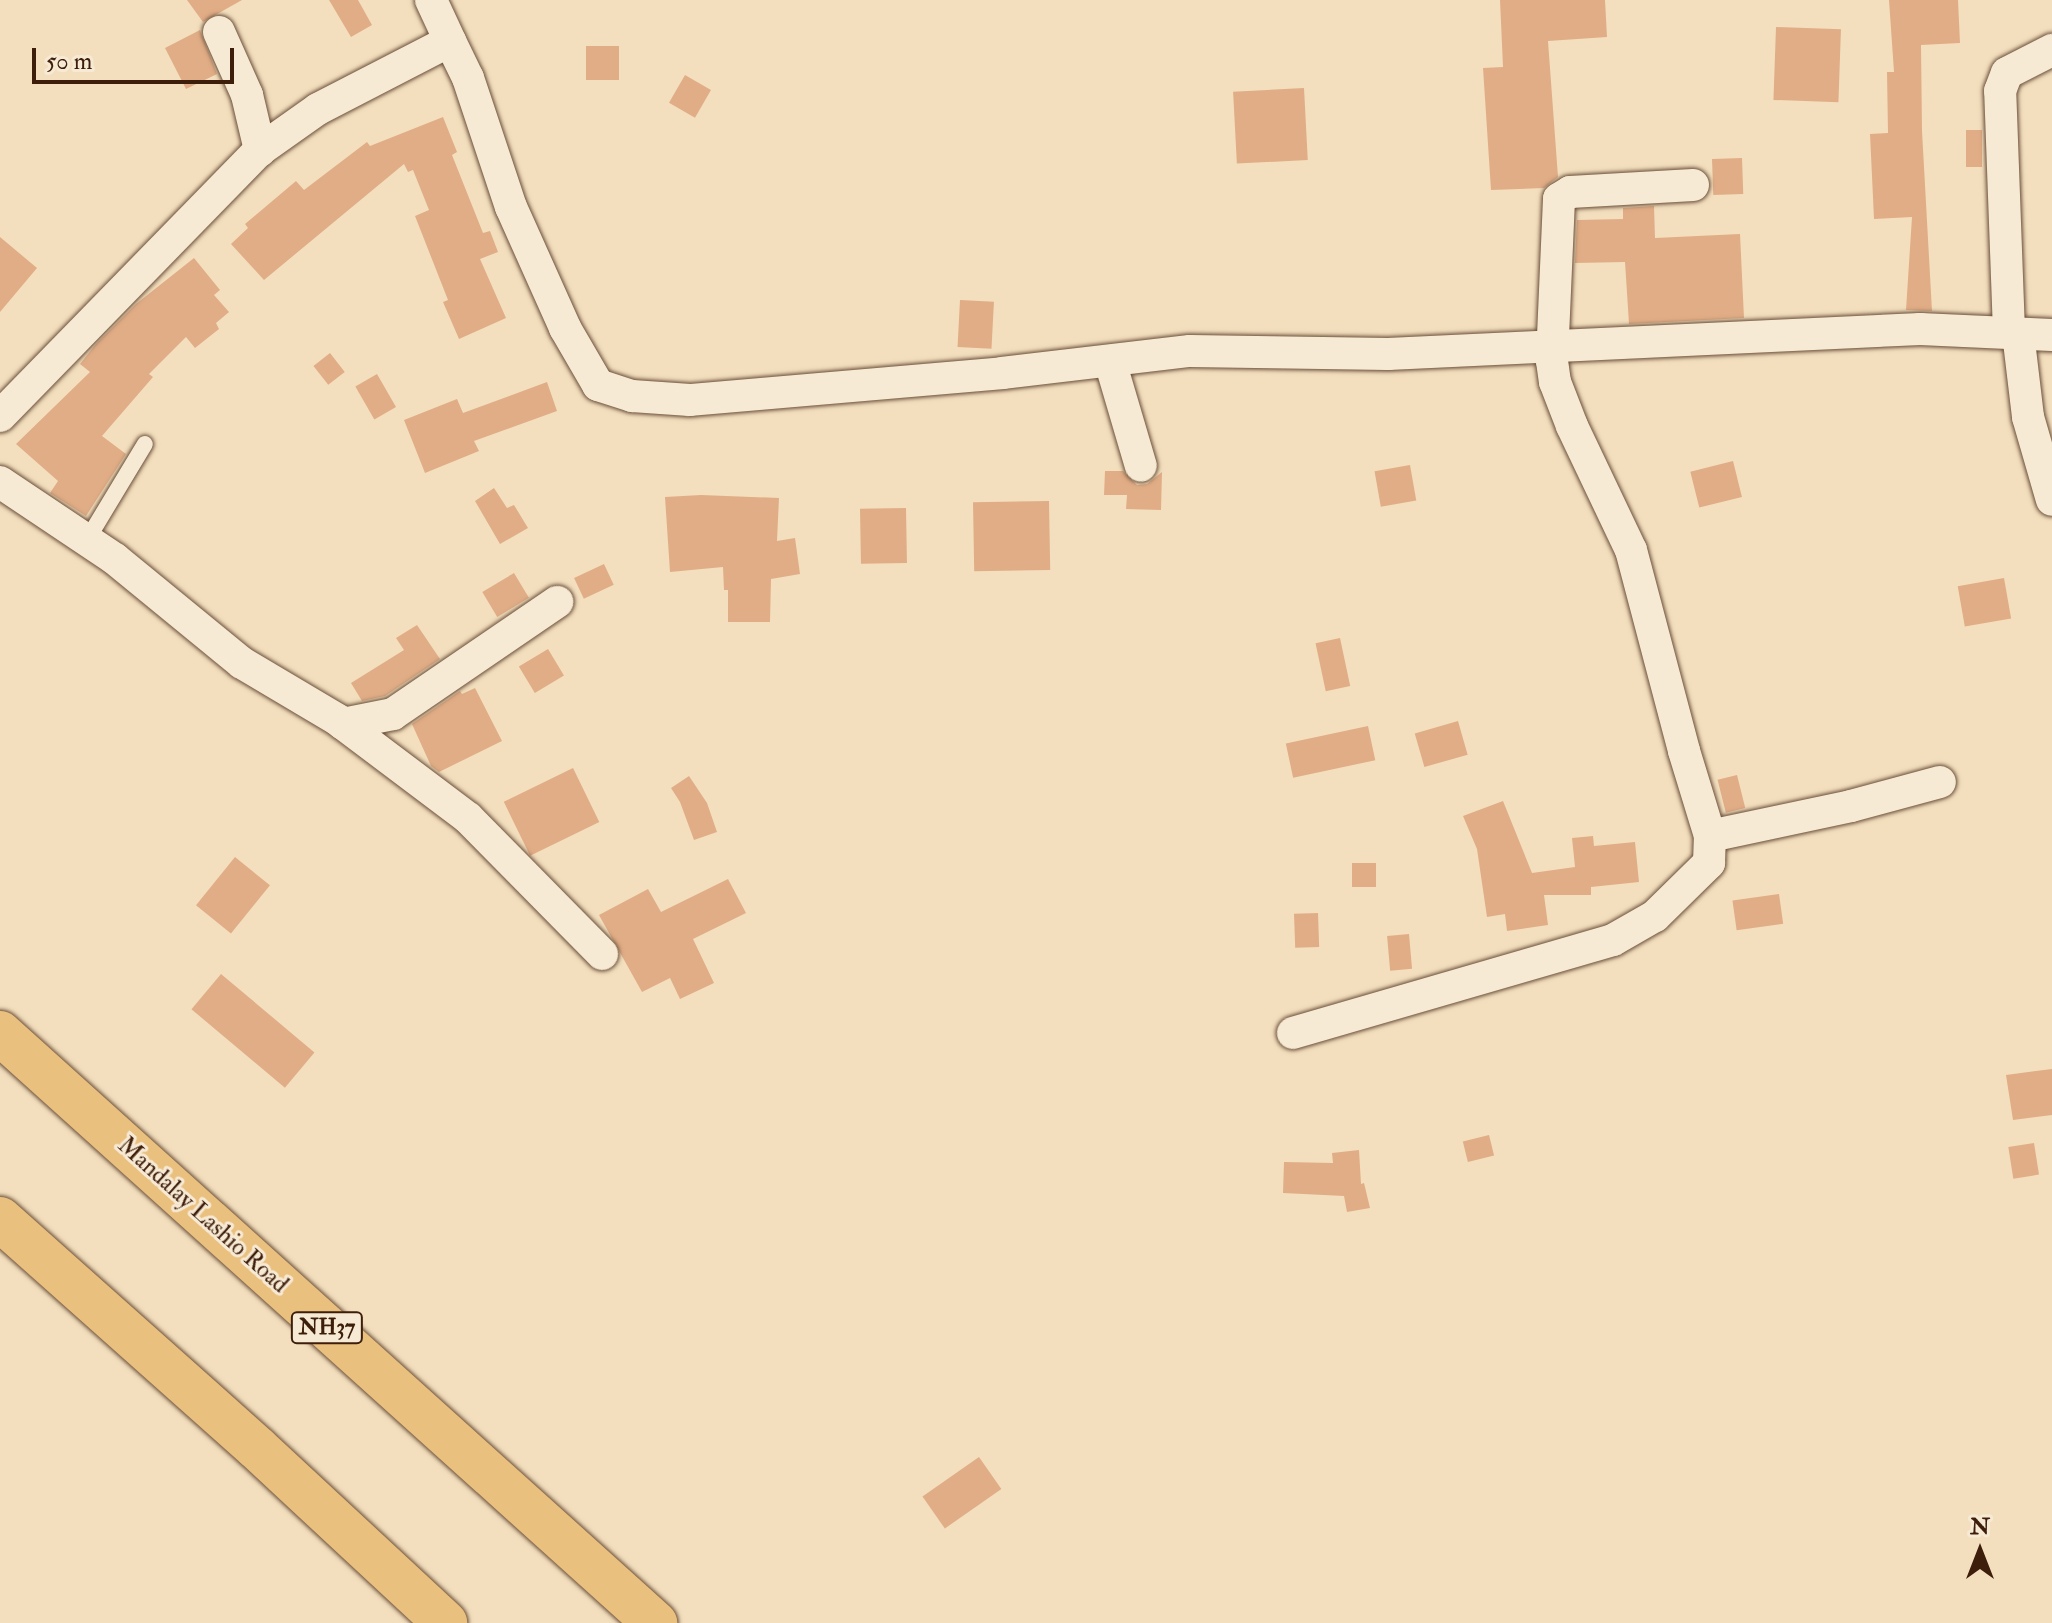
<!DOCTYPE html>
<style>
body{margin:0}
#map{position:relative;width:2052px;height:1623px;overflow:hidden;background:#f3dfbe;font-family:"IM FELL Double Pica",serif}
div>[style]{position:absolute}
.building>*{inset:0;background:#e1ad86;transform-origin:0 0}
.roads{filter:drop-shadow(0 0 2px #6a4e38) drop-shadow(0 0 2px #6a4e38)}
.lane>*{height:16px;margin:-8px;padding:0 8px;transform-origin:8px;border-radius:8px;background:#f7ead5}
.street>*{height:32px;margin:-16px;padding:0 16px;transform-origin:16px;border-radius:16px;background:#f7ead5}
.highway>*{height:44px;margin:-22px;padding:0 22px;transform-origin:22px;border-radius:22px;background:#eac07f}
span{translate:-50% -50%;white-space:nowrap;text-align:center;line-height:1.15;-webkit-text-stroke:6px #f7ead5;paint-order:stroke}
.shield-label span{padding:2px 6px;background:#f7ead5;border:2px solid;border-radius:6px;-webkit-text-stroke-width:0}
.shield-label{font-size:22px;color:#3d1e0b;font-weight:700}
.street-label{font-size:24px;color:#3d1e0b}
.north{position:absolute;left:1940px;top:1511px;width:80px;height:80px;-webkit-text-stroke:6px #f7ead5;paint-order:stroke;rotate:0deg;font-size:22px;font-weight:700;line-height:32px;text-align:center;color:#3d1e0b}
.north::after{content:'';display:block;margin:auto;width:28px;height:36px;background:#3d1e0b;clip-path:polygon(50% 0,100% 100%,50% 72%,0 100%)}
.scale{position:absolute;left:32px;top:48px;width:202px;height:36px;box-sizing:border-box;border:4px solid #3d1e0b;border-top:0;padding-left:10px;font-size:24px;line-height:28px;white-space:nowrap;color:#3d1e0b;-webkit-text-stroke:6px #f7ead5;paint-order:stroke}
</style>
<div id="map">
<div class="building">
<i style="clip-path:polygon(187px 0,242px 0,203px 22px)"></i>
<i style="clip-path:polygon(329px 0,358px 0,372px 25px,351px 37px)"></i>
<i style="clip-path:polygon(1500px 0,1605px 0,1607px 37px,1548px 41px,1558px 177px,1544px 188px,1491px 190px,1483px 68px,1503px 67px)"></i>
<i style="clip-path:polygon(1889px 0,1958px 0,1960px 43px,1921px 45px,1922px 131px,1932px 311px,1906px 310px,1912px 217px,1874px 219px,1870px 134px,1888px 133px,1887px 72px,1894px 72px)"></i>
<i style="left:1776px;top:27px;width:65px;height:73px;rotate:2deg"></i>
<i style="clip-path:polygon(200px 30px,217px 74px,186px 89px,165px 48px)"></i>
<i style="left:586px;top:46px;width:33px;height:34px"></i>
<i style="left:685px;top:75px;width:30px;height:32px;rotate:30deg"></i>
<i style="left:1304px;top:88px;width:72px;height:71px;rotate:87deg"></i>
<i style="clip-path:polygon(443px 117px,457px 152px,452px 155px,483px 233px,490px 231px,498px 252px,480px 259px,506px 318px,459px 339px,443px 302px,448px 300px,415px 216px,429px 210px,413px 170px,408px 172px,404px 164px,264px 280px,231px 244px,248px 228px,245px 224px,296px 181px,304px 190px,367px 142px,370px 146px)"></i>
<i style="left:1966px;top:130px;width:16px;height:37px"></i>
<i style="left:1742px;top:158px;width:36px;height:30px;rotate:88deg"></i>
<i style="clip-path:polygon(1654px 206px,1655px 238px,1740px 234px,1744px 318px,1629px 324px,1625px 262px,1575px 263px,1577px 220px,1623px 219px,1623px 208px)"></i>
<i style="clip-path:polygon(0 237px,37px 268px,0 312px)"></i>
<i style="clip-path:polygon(194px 258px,220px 290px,214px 295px,229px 312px,216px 323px,219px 329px,195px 348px,186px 337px,149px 374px,153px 377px,102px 436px,126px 454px,86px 516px,50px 493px,58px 481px,16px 444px,90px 372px,80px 364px,96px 344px,136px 304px)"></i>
<i style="left:960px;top:300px;width:34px;height:47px;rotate:3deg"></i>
<i style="left:330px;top:353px;width:24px;height:21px;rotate:52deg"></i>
<i style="left:377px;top:374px;width:38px;height:25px;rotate:60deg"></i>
<i style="clip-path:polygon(547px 382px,557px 411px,474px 441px,479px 451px,425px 473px,404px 420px,457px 399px,463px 413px)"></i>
<i style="left:1733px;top:461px;width:37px;height:44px;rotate:76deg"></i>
<i style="left:1410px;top:465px;width:36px;height:36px;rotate:80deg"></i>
<i style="clip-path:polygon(1105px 471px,1123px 471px,1137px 485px,1147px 484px,1162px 472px,1161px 510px,1126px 509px,1127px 495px,1104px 495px)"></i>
<i style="clip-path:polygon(494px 488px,507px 508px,514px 505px,528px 528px,500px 544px,475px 501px)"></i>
<i style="clip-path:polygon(701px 495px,779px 498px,777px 541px,795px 538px,800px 574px,771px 579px,770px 622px,728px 622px,728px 590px,724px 590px,723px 567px,670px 572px,665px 497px)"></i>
<i style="left:1049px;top:501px;width:69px;height:76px;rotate:89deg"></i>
<i style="left:906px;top:508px;width:55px;height:46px;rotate:89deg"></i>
<i style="left:604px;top:564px;width:23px;height:33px;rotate:65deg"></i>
<i style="left:514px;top:573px;width:29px;height:37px;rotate:59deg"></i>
<i style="left:2004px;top:578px;width:41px;height:47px;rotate:80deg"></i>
<i style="clip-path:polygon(417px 625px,440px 659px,385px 696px,362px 701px,351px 683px,404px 650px,396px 638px)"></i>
<i style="left:1340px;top:638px;width:49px;height:25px;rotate:78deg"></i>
<i style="left:548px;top:649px;width:31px;height:34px;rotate:59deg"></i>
<i style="clip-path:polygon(475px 688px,502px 741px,439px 772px,431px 766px,412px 724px,460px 691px,462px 694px)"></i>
<i style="left:1458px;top:721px;width:35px;height:45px;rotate:74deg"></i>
<i style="left:1368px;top:726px;width:35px;height:84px;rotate:78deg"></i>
<i style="left:573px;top:768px;width:60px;height:77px;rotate:64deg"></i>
<i style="left:1737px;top:775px;width:34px;height:20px;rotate:76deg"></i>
<i style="clip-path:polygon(689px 776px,707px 803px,717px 832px,694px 840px,680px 802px,671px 788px)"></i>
<i style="clip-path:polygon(1503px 801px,1532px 873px,1575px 867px,1572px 838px,1593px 836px,1594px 846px,1635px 842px,1639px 882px,1591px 887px,1591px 895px,1544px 895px,1548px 925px,1507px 931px,1505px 914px,1487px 917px,1477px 849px,1463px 816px)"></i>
<i style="left:235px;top:857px;width:45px;height:62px;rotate:39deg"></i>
<i style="left:1352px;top:863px;width:24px;height:24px"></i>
<i style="clip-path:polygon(728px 879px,746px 913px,693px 939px,714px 983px,680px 999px,670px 978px,642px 992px,599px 915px,648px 889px,661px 912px)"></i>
<i style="left:1779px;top:894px;width:30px;height:47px;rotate:82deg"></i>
<i style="left:1318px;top:913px;width:34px;height:24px;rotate:88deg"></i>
<i style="left:1409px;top:934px;width:35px;height:22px;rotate:85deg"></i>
<i style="left:221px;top:974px;width:122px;height:46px;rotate:40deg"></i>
<i style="clip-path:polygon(2052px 1069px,2052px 1115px,2013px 1120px,2006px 1075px)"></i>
<i style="left:1489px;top:1135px;width:21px;height:27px;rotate:76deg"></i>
<i style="left:2034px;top:1143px;width:32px;height:26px;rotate:81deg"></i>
<i style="clip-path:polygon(1359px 1150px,1361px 1184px,1364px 1183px,1370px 1208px,1347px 1212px,1344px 1196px,1283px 1193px,1284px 1162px,1333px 1163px,1332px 1153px)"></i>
<i style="left:979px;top:1457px;width:39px;height:69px;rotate:55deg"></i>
</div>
<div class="roads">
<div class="lane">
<i style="left:87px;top:540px;width:112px;rotate:-58.9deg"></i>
</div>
<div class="street">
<i style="left:431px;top:0;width:45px;rotate:65.1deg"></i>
<i style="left:219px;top:32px;width:69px;rotate:66deg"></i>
<i style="left:247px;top:95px;width:57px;rotate:76.7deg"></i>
<i style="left:1693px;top:185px;width:123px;rotate:176.7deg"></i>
<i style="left:1570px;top:192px;width:13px;rotate:148deg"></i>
<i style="left:1559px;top:199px;width:162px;rotate:92.5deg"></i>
<i style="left:1552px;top:361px;width:21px;rotate:82deg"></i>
<i style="left:1555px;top:382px;width:47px;rotate:68.9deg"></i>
<i style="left:1572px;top:426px;width:137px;rotate:64.6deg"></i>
<i style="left:1631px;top:550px;width:208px;rotate:75.2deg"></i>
<i style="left:1684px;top:751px;width:89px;rotate:73deg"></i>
<i style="left:1710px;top:836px;width:144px;rotate:-12deg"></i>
<i style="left:1851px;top:806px;width:92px;rotate:-15.1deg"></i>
<i style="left:2009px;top:332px;width:241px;rotate:-92.1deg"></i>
<i style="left:2000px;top:91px;width:19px;rotate:-69deg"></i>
<i style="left:2007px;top:73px;width:51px;rotate:-27.1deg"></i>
<i style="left:2018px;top:333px;width:85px;rotate:83.2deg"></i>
<i style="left:2028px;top:417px;width:86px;rotate:73.9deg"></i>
<i style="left:1110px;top:361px;width:109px;rotate:73.6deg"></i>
<i style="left:0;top:416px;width:372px;rotate:-45.7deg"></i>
<i style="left:260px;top:150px;width:71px;rotate:-35.3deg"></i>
<i style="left:318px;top:109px;width:148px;rotate:-27.3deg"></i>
<i style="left:450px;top:41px;width:41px;rotate:64.1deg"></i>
<i style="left:468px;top:78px;width:136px;rotate:71.6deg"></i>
<i style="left:511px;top:207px;width:133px;rotate:65.9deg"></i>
<i style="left:565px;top:328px;width:66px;rotate:59.9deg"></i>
<i style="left:598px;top:385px;width:36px;rotate:18deg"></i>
<i style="left:632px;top:396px;width:58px;rotate:3.9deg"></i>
<i style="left:690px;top:400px;width:313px;rotate:-4.9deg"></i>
<i style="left:1002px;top:373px;width:189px;rotate:-6.7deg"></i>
<i style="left:1190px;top:351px;width:198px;rotate:0.9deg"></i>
<i style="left:1388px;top:354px;width:533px;rotate:-2.69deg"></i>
<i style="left:1920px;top:329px;width:132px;rotate:2.6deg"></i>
<i style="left:0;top:482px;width:138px;rotate:33.8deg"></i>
<i style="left:115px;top:559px;width:164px;rotate:39.3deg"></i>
<i style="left:242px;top:663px;width:112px;rotate:30.7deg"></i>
<i style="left:338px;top:720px;width:163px;rotate:37deg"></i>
<i style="left:468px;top:818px;width:191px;rotate:45.4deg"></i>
<i style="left:343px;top:724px;width:51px;rotate:-11.3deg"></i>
<i style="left:393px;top:714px;width:199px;rotate:-34.3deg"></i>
<i style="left:1293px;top:1033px;width:333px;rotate:-16.2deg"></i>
<i style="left:1613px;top:940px;width:48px;rotate:-29.7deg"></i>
<i style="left:1655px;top:916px;width:76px;rotate:-44.5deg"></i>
<i style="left:1709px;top:863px;width:27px;rotate:-88deg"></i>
</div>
<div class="highway">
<i style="left:0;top:1033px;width:882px;rotate:42.01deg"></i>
<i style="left:0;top:1219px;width:344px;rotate:41.7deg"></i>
<i style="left:257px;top:1448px;width:257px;rotate:42.9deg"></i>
</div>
</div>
<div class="shield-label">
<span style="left:327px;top:1328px">NH37</span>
</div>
<div class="street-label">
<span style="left:203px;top:1215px;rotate:42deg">Mandalay Lashio Road</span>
</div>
<div class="north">N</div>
<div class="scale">50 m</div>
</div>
